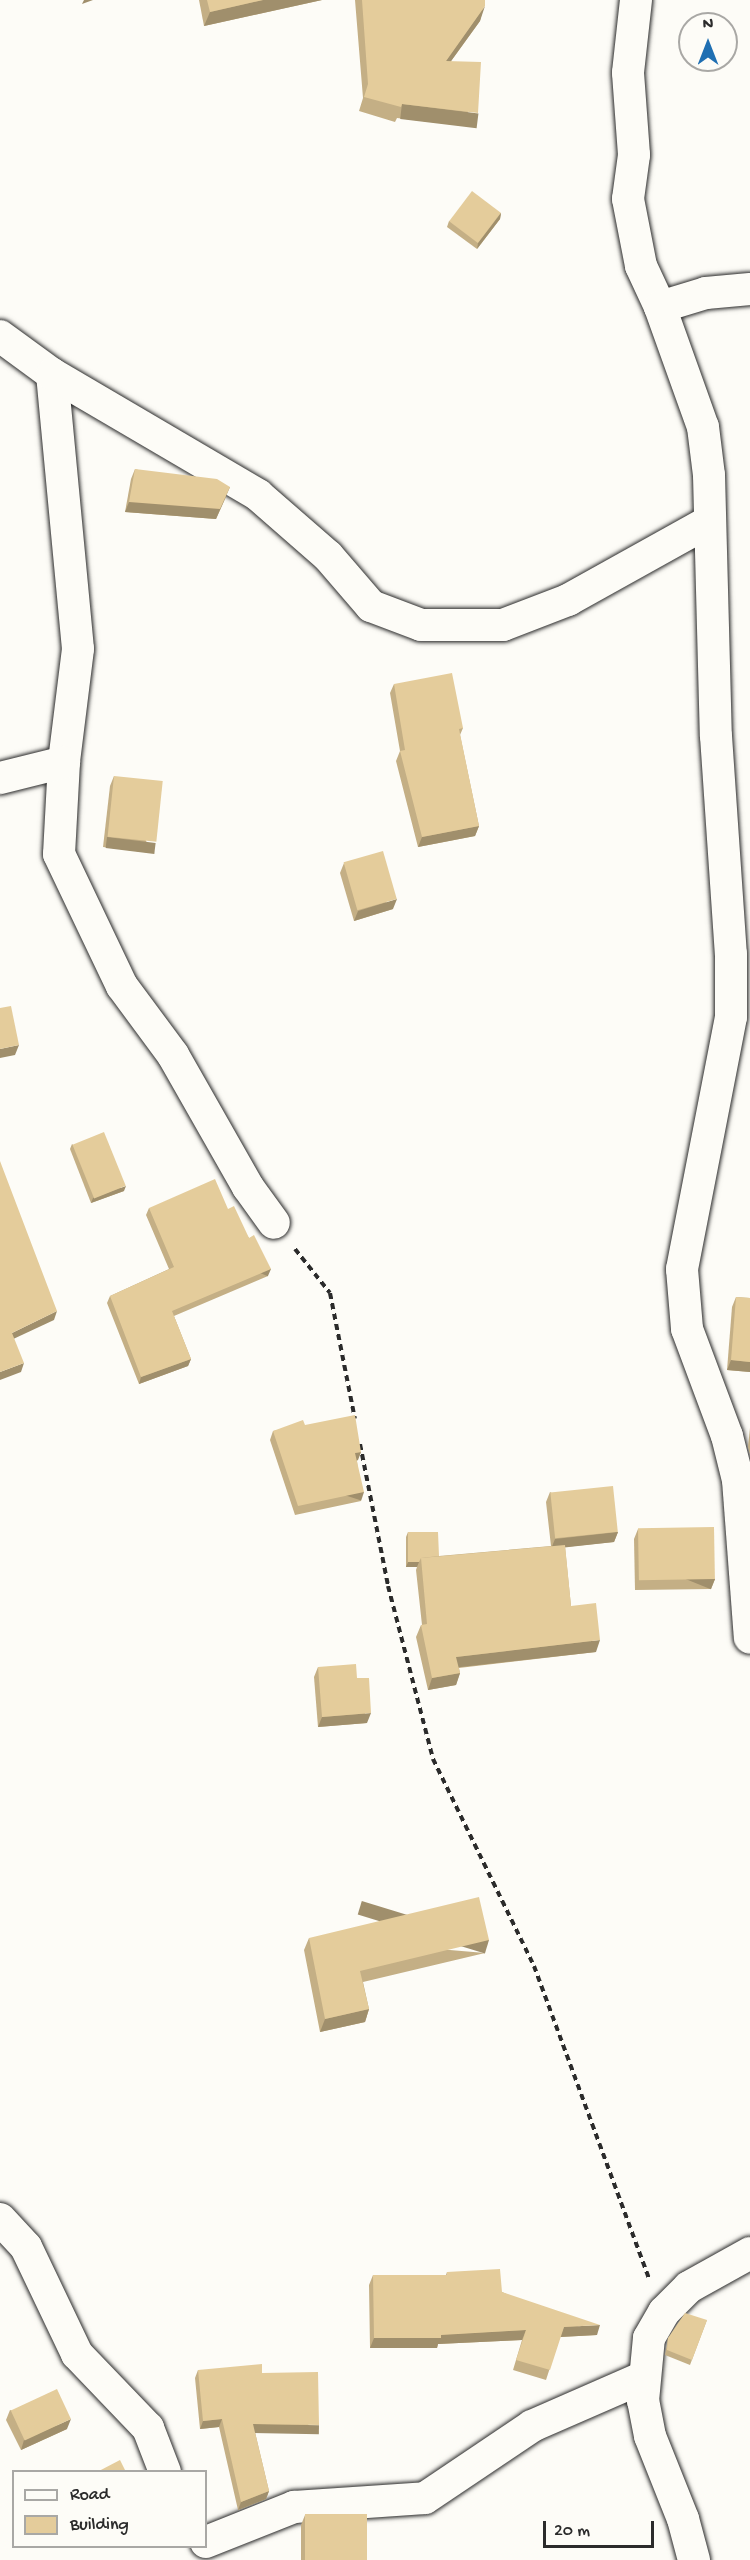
<!DOCTYPE html>
<style>
body{margin:0}
#map{position:relative;width:750px;height:2560px;overflow:hidden;background:#fdfcf7;font-family:"Gochi Hand",sans-serif}
div>[style]{position:absolute}
.path>*{height:4px;margin-top:-2px;transform-origin:0;background:repeating-linear-gradient(90deg,#2b2b2b 0 6px,transparent 0 10.5px)}
.roads{filter:drop-shadow(0 0 2px #2b2b2b) drop-shadow(0 0 2px #2b2b2b)}
.minor>*{height:32px;margin:-16px;padding:0 16px;transform-origin:16px;border-radius:16px;background:#fdfcf7}
.wall>*{inset:0;background:#c4af85}
.shaded-wall>*{inset:0;background:#a08f6c;transform-origin:0 0}
.building>*{inset:0;background:#e4cc9b;transform-origin:0 0}
span{translate:-50% -50%;white-space:nowrap;text-align:center;line-height:1.15;-webkit-text-stroke:5px #fdfcf7;paint-order:stroke}
.legend{position:absolute;left:12px;top:2470px;width:195px;height:78px;box-sizing:border-box;background:#fdfcf7;border:2px solid #a9a8a5;margin:0;padding:8px 10px;list-style:none;font-size:18px;color:#2b2b2b}
.legend li{display:flex;align-items:center;gap:12px;height:30px}
.legend b{width:30px;border:2px solid #a9a8a5}
.north{position:absolute;left:678px;top:12px;width:60px;height:60px;box-sizing:border-box;background:#fdfcf7;border:2px solid #a9a8a5;border-radius:50%;rotate:0deg;font-size:16px;font-weight:700;line-height:24px;text-align:center;color:#2b2b2b}
.north::after{content:'';display:block;margin:auto;width:21px;height:27px;background:#1f6fb2;clip-path:polygon(50% 0,100% 100%,50% 72%,0 100%)}
.scale{position:absolute;left:543px;top:2521px;width:111px;height:27px;box-sizing:border-box;border:3px solid #2b2b2b;border-top:0;padding-left:8px;font-size:18px;line-height:21px;white-space:nowrap;color:#2b2b2b;-webkit-text-stroke:4px #fdfcf7;paint-order:stroke}
</style>
<div id="map">
<div class="path">
<i style="left:295px;top:1249px;width:56px;rotate:51.5deg"></i>
<i style="left:330px;top:1293px;width:128px;rotate:78.8deg"></i>
<i style="left:360px;top:1444px;width:145px;rotate:78.8deg"></i>
<i style="left:388px;top:1586px;width:179px;rotate:75.4deg"></i>
<i style="left:433px;top:1759px;width:230px;rotate:64deg"></i>
<i style="left:534px;top:1966px;width:333px;rotate:69.8deg"></i>
</div>
<div class="roads">
<div class="minor">
<i style="left:636px;top:0;width:73px;rotate:96.3deg"></i>
<i style="left:628px;top:73px;width:82px;rotate:85.8deg"></i>
<i style="left:634px;top:155px;width:44px;rotate:97.8deg"></i>
<i style="left:628px;top:199px;width:68px;rotate:79deg"></i>
<i style="left:641px;top:266px;width:45px;rotate:65.1deg"></i>
<i style="left:660px;top:307px;width:127px;rotate:70.3deg"></i>
<i style="left:703px;top:427px;width:48px;rotate:82.9deg"></i>
<i style="left:709px;top:475px;width:261px;rotate:88.5deg"></i>
<i style="left:716px;top:736px;width:219px;rotate:86.1deg"></i>
<i style="left:731px;top:954px;width:63px;rotate:90deg"></i>
<i style="left:731px;top:1017px;width:257px;rotate:101deg"></i>
<i style="left:682px;top:1269px;width:60px;rotate:85.2deg"></i>
<i style="left:687px;top:1329px;width:114px;rotate:69.5deg"></i>
<i style="left:727px;top:1436px;width:45px;rotate:76deg"></i>
<i style="left:738px;top:1480px;width:158px;rotate:85.7deg"></i>
<i style="left:660px;top:307px;width:48px;rotate:-16.9deg"></i>
<i style="left:706px;top:293px;width:44px;rotate:-5.2deg"></i>
<i style="left:0;top:336px;width:64px;rotate:36.2deg"></i>
<i style="left:52px;top:374px;width:276px;rotate:84.6deg"></i>
<i style="left:78px;top:649px;width:114px;rotate:97.1deg"></i>
<i style="left:64px;top:762px;width:92px;rotate:93.1deg"></i>
<i style="left:59px;top:854px;width:146px;rotate:64.5deg"></i>
<i style="left:122px;top:986px;width:86px;rotate:53.5deg"></i>
<i style="left:173px;top:1055px;width:152px;rotate:60.4deg"></i>
<i style="left:248px;top:1187px;width:44px;rotate:54.2deg"></i>
<i style="left:52px;top:374px;width:239px;rotate:30.4deg"></i>
<i style="left:258px;top:495px;width:93px;rotate:41.1deg"></i>
<i style="left:328px;top:556px;width:66px;rotate:49.3deg"></i>
<i style="left:371px;top:606px;width:53px;rotate:20.8deg"></i>
<i style="left:421px;top:625px;width:82px"></i>
<i style="left:503px;top:625px;width:70px;rotate:-21deg"></i>
<i style="left:568px;top:600px;width:162px;rotate:-29.1deg"></i>
<i style="left:0;top:778px;width:66px;rotate:-14deg"></i>
<i style="left:0;top:2219px;width:38px;rotate:47deg"></i>
<i style="left:26px;top:2247px;width:119px;rotate:64.5deg"></i>
<i style="left:77px;top:2354px;width:103px;rotate:46.2deg"></i>
<i style="left:148px;top:2428px;width:47px;rotate:68.9deg"></i>
<i style="left:206px;top:2542px;width:95px;rotate:-21.7deg"></i>
<i style="left:294px;top:2507px;width:131px;rotate:-3.9deg"></i>
<i style="left:425px;top:2498px;width:129px;rotate:-33.9deg"></i>
<i style="left:532px;top:2426px;width:122px;rotate:-23.6deg"></i>
<i style="left:694px;top:2560px;width:42px;rotate:-105deg"></i>
<i style="left:683px;top:2519px;width:89px;rotate:-111.7deg"></i>
<i style="left:650px;top:2436px;width:36px;rotate:-101deg"></i>
<i style="left:643px;top:2401px;width:63px;rotate:-84.6deg"></i>
<i style="left:649px;top:2338px;width:30px;rotate:-60deg"></i>
<i style="left:664px;top:2312px;width:35px;rotate:-45deg"></i>
<i style="left:689px;top:2287px;width:70px;rotate:-29.1deg"></i>
</div>
</div>
<div class="wall">
<i style="clip-path:polygon(199px 0,322px 0,204px 26px)"></i>
<i style="clip-path:polygon(355px 0,485px 0,480px 21px,451px 61px,473px 127px,397px 118px,395px 122px,359px 111px,363px 98px)"></i>
<i style="clip-path:polygon(501px 213px,500px 219px,477px 249px,447px 227px,449px 221px)"></i>
<i style="clip-path:polygon(135px 469px,226px 497px,216px 519px,125px 512px,131px 479px)"></i>
<i style="clip-path:polygon(394px 684px,463px 728px,460px 735px,479px 826px,475px 836px,418px 847px,396px 761px,400px 751px,390px 693px)"></i>
<i style="clip-path:polygon(114px 776px,152px 853px,103px 847px,110px 786px)"></i>
<i style="clip-path:polygon(344px 863px,393px 909px,354px 921px,340px 873px)"></i>
<i style="clip-path:polygon(72px 1144px,124px 1191px,91px 1203px,70px 1149px)"></i>
<i style="clip-path:polygon(149px 1208px,228px 1209px,249px 1238px,268px 1276px,174px 1316px,191px 1359px,188px 1366px,139px 1384px,107px 1303px,110px 1296px,169px 1269px,146px 1215px)"></i>
<i style="clip-path:polygon(736px 1297px,750px 1298px,750px 1372px,727px 1370px,732px 1307px)"></i>
<i style="clip-path:polygon(305px 1425px,361px 1452px,357px 1461px,361px 1501px,295px 1515px,270px 1440px,273px 1431px)"></i>
<i style="clip-path:polygon(750px 1428px,750px 1454px,748px 1447px)"></i>
<i style="clip-path:polygon(550px 1492px,618px 1532px,614px 1542px,565px 1547px,571px 1606px,596px 1652px,459px 1668px,460px 1673px,456px 1685px,428px 1690px,416px 1637px,421px 1625px,422px 1625px,416px 1570px,417px 1567px,406px 1567px,406px 1537px,408px 1532px,439px 1556px,551px 1546px,546px 1502px)"></i>
<i style="clip-path:polygon(638px 1529px,715px 1579px,711px 1589px,635px 1590px,634px 1539px)"></i>
<i style="clip-path:polygon(318px 1667px,357px 1678px,367px 1723px,318px 1727px,314px 1677px)"></i>
<i style="clip-path:polygon(309px 1938px,485px 1953px,363px 1982px,369px 2009px,365px 2022px,320px 2032px,304px 1950px)"></i>
<i style="clip-path:polygon(447px 2272px,502px 2292px,597px 2335px,560px 2337px,546px 2380px,513px 2370px,522px 2340px,438px 2344px,437px 2348px,370px 2348px,369px 2285px,373px 2275px,446px 2275px)"></i>
<i style="clip-path:polygon(707px 2320px,690px 2365px,665px 2355px,667px 2344px,668px 2338px)"></i>
<i style="clip-path:polygon(198px 2370px,262px 2373px,316px 2433px,255px 2432px,269px 2491px,266px 2499px,238px 2510px,219px 2427px,200px 2429px,195px 2378px)"></i>
<i style="clip-path:polygon(10px 2410px,67px 2429px,21px 2450px,6px 2420px)"></i>
<i style="clip-path:polygon(305px 2515px,367px 2560px,301px 2560px,301px 2525px)"></i>
</div>
<div class="shaded-wall">
<i style="clip-path:polygon(84px 0,93px 0,82px 4px)"></i>
<i style="clip-path:polygon(263px 0,322px 0,204px 26px,210px 12px)"></i>
<i style="clip-path:polygon(485px 6px,480px 21px,441px 75px,446px 61px)"></i>
<i style="left:402px;top:104px;width:77px;height:15px;rotate:7deg"></i>
<i style="clip-path:polygon(501px 213px,500px 219px,477px 249px,478px 243px)"></i>
<i style="clip-path:polygon(230px 487px,216px 519px,125px 512px,129px 502px)"></i>
<i style="clip-path:polygon(479px 826px,475px 836px,418px 847px,422px 837px)"></i>
<i style="left:107px;top:837px;width:49px;height:11px;rotate:7deg"></i>
<i style="clip-path:polygon(397px 899px,393px 909px,354px 921px,358px 911px)"></i>
<i style="clip-path:polygon(19px 1045px,15px 1055px,0 1058px,0 1049px)"></i>
<i style="clip-path:polygon(126px 1186px,124px 1191px,91px 1203px,93px 1198px)"></i>
<i style="left:271px;top:1269px;width:8px;height:108px;rotate:113deg"></i>
<i style="clip-path:polygon(57px 1311px,54px 1320px,9px 1341px,12px 1333px)"></i>
<i style="clip-path:polygon(191px 1359px,188px 1366px,139px 1384px,141px 1377px)"></i>
<i style="clip-path:polygon(731px 1360px,750px 1362px,750px 1372px,727px 1370px)"></i>
<i style="clip-path:polygon(24px 1363px,21px 1372px,0 1380px,0 1372px)"></i>
<i style="clip-path:polygon(361px 1452px,358px 1460px,352px 1462px,355px 1453px)"></i>
<i style="left:364px;top:1492px;width:9px;height:67px;rotate:108deg"></i>
<i style="clip-path:polygon(618px 1532px,614px 1542px,551px 1549px,555px 1539px)"></i>
<i style="clip-path:polygon(408px 1562px,419px 1562px,417px 1567px,406px 1567px)"></i>
<i style="left:715px;top:1579px;width:11px;height:76px;rotate:112deg"></i>
<i style="clip-path:polygon(600px 1640px,596px 1652px,452px 1668px,456px 1657px)"></i>
<i style="clip-path:polygon(460px 1673px,456px 1685px,428px 1690px,432px 1678px)"></i>
<i style="clip-path:polygon(371px 1713px,367px 1723px,318px 1727px,322px 1717px)"></i>
<i style="left:489px;top:1940px;width:14px;height:133px;rotate:107deg"></i>
<i style="clip-path:polygon(369px 2009px,365px 2022px,320px 2032px,325px 2019px)"></i>
<i style="clip-path:polygon(600px 2325px,597px 2335px,560px 2337px,564px 2327px)"></i>
<i style="clip-path:polygon(526px 2330px,522px 2340px,438px 2344px,437px 2348px,370px 2348px,374px 2338px)"></i>
<i style="clip-path:polygon(71px 2419px,67px 2429px,21px 2450px,24px 2440px)"></i>
<i style="clip-path:polygon(222px 2419px,219px 2427px,200px 2429px,203px 2421px)"></i>
<i style="left:253px;top:2424px;width:66px;height:9px;rotate:1deg"></i>
<i style="clip-path:polygon(269px 2491px,266px 2499px,238px 2510px,241px 2502px)"></i>
</div>
<div class="building">
<i style="clip-path:polygon(207px 0,263px 0,210px 12px)"></i>
<i style="clip-path:polygon(362px 0,485px 0,485px 6px,446px 61px,481px 62px,478px 113px,402px 104px,401px 107px,364px 97px,368px 84px)"></i>
<i style="left:472px;top:191px;width:36px;height:38px;rotate:37deg"></i>
<i style="clip-path:polygon(135px 469px,217px 479px,230px 487px,220px 509px,129px 502px)"></i>
<i style="clip-path:polygon(452px 673px,463px 728px,459px 729px,479px 826px,422px 837px,400px 751px,405px 750px,394px 684px)"></i>
<i style="left:114px;top:776px;width:49px;height:61px;rotate:6deg"></i>
<i style="left:383px;top:851px;width:50px;height:41px;rotate:74deg"></i>
<i style="clip-path:polygon(11px 1006px,19px 1045px,0 1049px,0 1008px)"></i>
<i style="left:104px;top:1132px;width:58px;height:34px;rotate:68deg"></i>
<i style="clip-path:polygon(0 1161px,57px 1311px,12px 1333px,24px 1363px,0 1372px)"></i>
<i style="clip-path:polygon(215px 1179px,228px 1209px,234px 1206px,249px 1238px,254px 1235px,271px 1269px,172px 1311px,191px 1359px,141px 1377px,110px 1296px,174px 1267px,149px 1208px)"></i>
<i style="clip-path:polygon(736px 1297px,750px 1298px,750px 1362px,731px 1360px)"></i>
<i style="clip-path:polygon(355px 1415px,361px 1452px,355px 1453px,364px 1492px,298px 1506px,273px 1431px,303px 1420px,305px 1425px)"></i>
<i style="left:613px;top:1486px;width:46px;height:63px;rotate:84deg"></i>
<i style="left:714px;top:1527px;width:52px;height:76px;rotate:89deg"></i>
<i style="clip-path:polygon(408px 1532px,438px 1532px,439px 1556px,421px 1558px,419px 1562px,408px 1562px)"></i>
<i style="clip-path:polygon(565px 1545px,571px 1606px,596px 1603px,600px 1640px,456px 1657px,460px 1673px,432px 1678px,421px 1625px,427px 1624px,421px 1558px)"></i>
<i style="clip-path:polygon(356px 1664px,357px 1678px,369px 1678px,371px 1713px,322px 1717px,318px 1667px)"></i>
<i style="clip-path:polygon(479px 1897px,489px 1940px,360px 1971px,369px 2009px,325px 2019px,309px 1938px)"></i>
<i style="clip-path:polygon(500px 2269px,502px 2292px,600px 2325px,564px 2327px,550px 2370px,516px 2360px,526px 2330px,441px 2335px,441px 2338px,374px 2338px,373px 2275px,447px 2275px,447px 2272px)"></i>
<i style="clip-path:polygon(685px 2313px,707px 2320px,692px 2360px,667px 2350px,668px 2338px)"></i>
<i style="clip-path:polygon(262px 2364px,262px 2373px,318px 2372px,319px 2425px,253px 2424px,269px 2491px,241px 2502px,222px 2419px,203px 2421px,198px 2370px)"></i>
<i style="left:57px;top:2389px;width:33px;height:51px;rotate:65deg"></i>
<i style="clip-path:polygon(120px 2460px,126px 2472px,97px 2472px)"></i>
<i style="left:367px;top:2514px;width:46px;height:62px;rotate:90deg"></i>
</div>
<ul class="legend">
<li><b style="height:8px;background:#fdfcf7"></b>Road</li>
<li><b style="height:16px;background:#e4cc9b"></b>Building</li>
</ul>
<div class="north">N</div>
<div class="scale">20 m</div>
</div>
